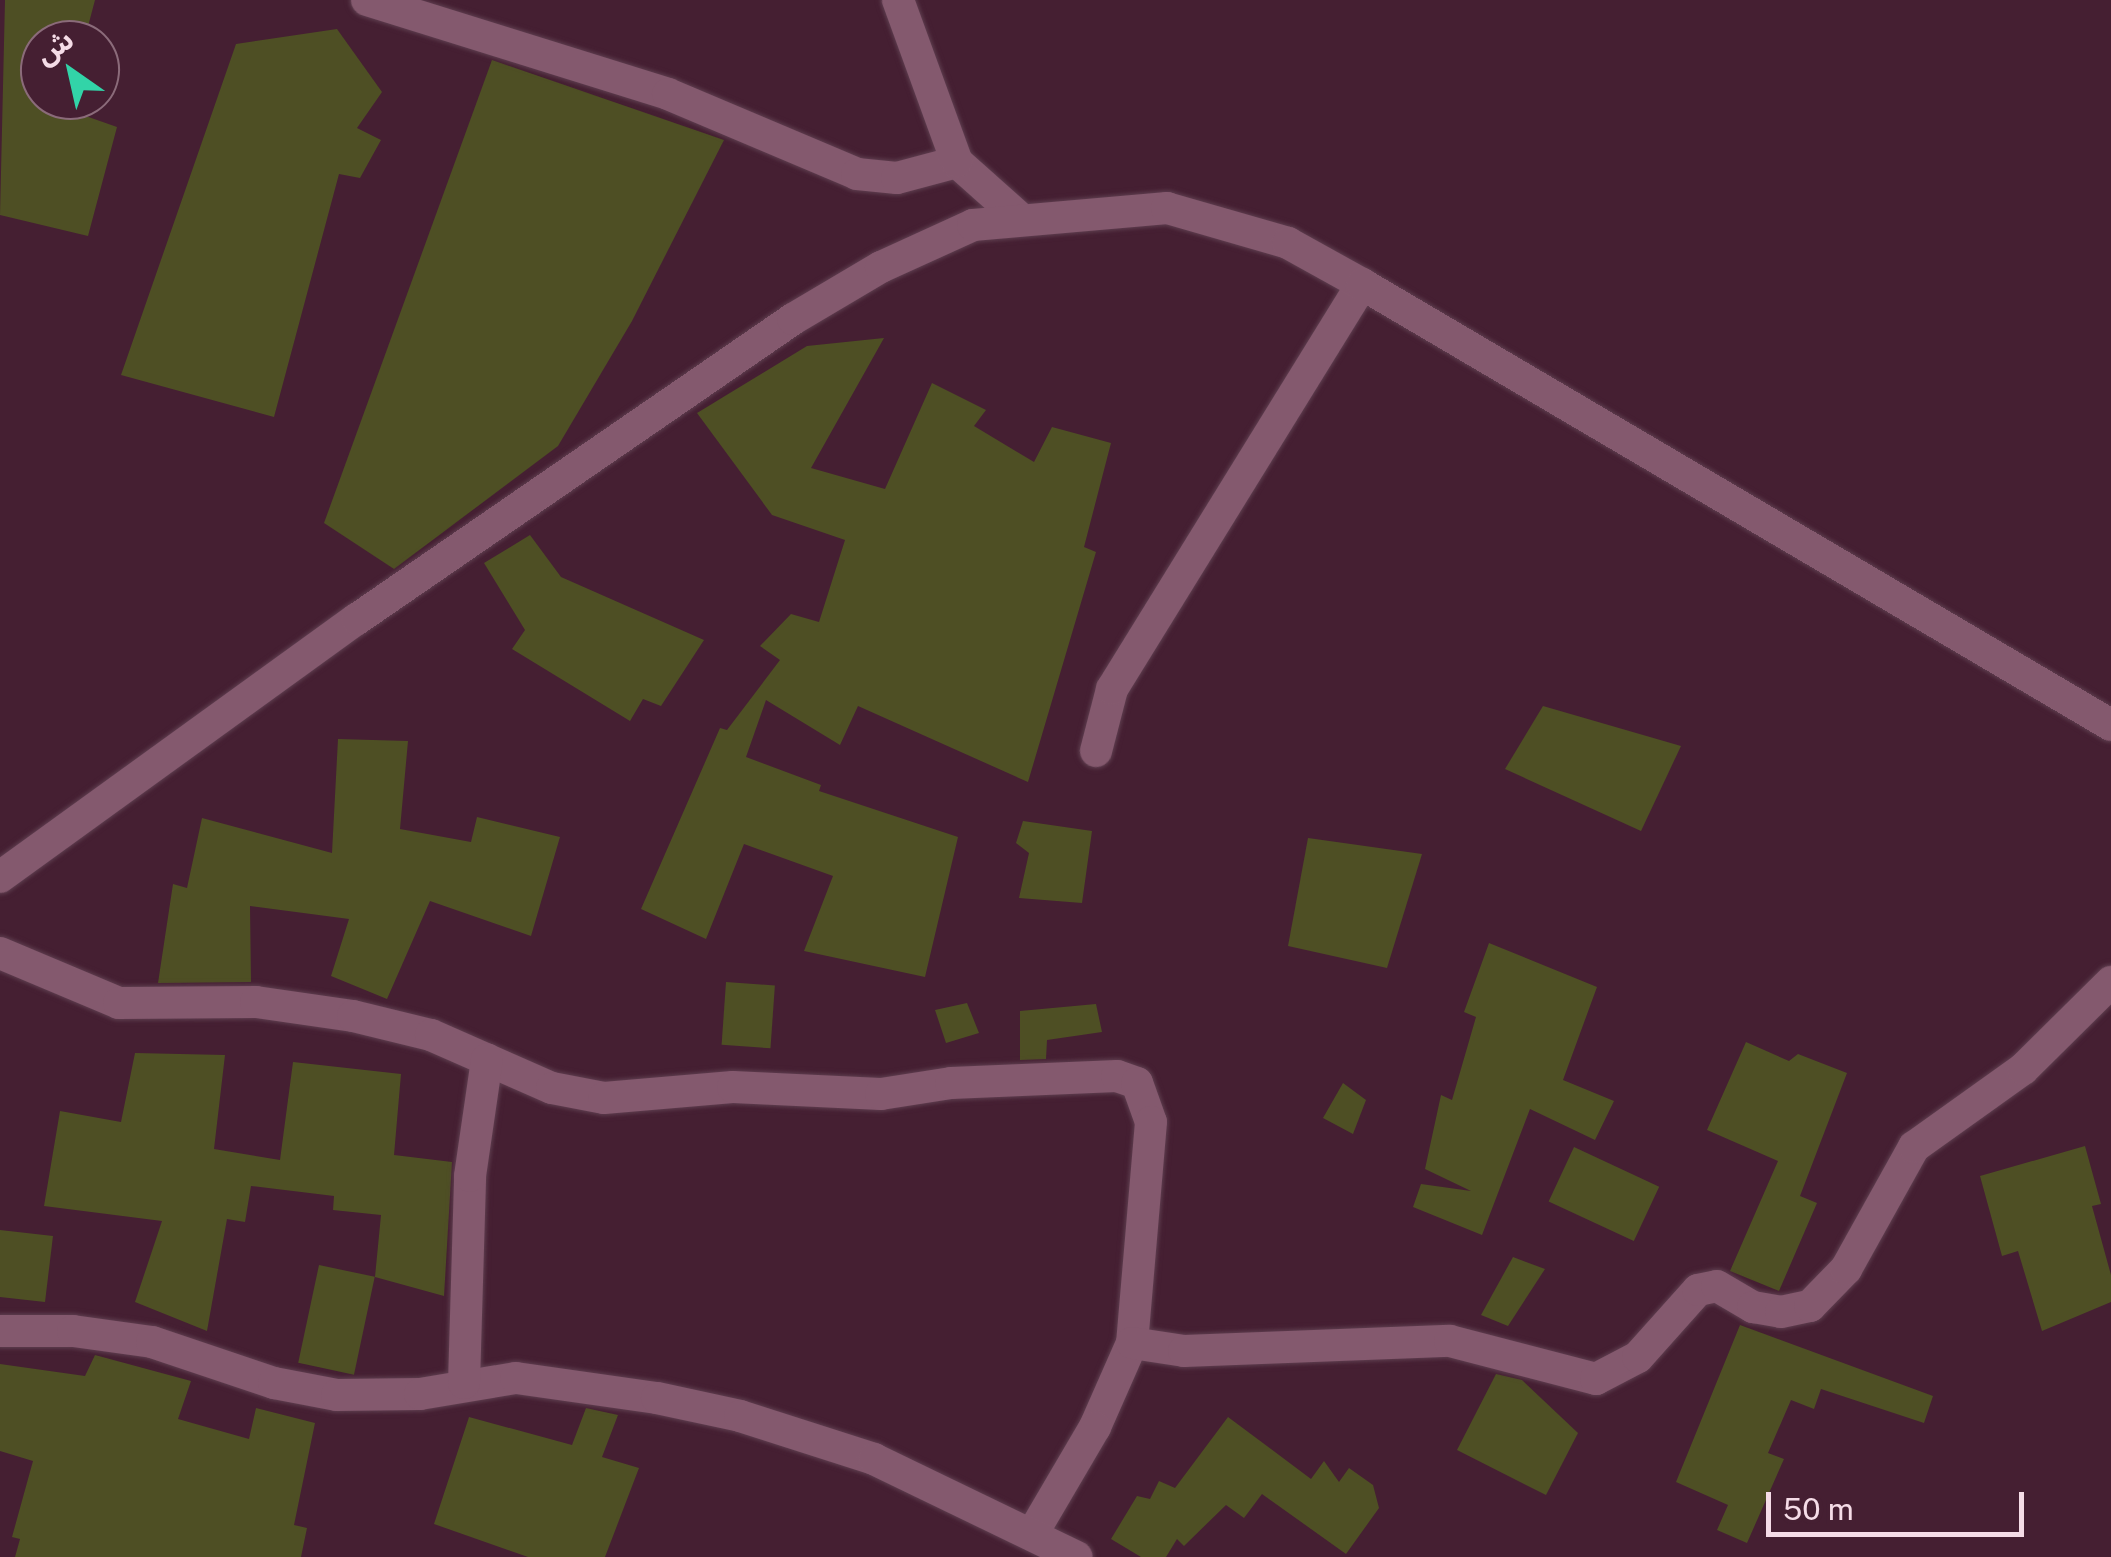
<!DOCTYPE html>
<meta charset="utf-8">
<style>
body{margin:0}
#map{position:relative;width:2111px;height:1557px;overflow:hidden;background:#451f32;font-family:"Public Sans","Noto Sans Arabic",sans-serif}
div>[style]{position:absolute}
.building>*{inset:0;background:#4e4f24;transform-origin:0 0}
.roads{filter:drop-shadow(0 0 2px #5e3e4f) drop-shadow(0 0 2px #5e3e4f)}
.street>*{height:32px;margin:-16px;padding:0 16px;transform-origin:16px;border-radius:16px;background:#84596e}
span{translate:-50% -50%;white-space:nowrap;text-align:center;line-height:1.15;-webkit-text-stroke:8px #451f32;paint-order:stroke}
.north{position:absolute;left:20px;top:20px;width:100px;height:100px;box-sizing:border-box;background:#451f32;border:2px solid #8b6b7a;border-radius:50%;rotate:326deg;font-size:28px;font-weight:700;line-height:40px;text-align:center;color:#f5dce7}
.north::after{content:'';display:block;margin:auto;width:35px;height:45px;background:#32d4a8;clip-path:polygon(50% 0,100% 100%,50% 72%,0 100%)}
.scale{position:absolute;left:1766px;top:1492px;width:258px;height:45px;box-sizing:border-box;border:5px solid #f5dce7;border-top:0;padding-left:12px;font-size:30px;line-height:35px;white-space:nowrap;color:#f5dce7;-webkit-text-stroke:8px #451f32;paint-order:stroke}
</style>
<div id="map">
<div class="building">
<i style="clip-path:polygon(5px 0,95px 0,86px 34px,64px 25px,58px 40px,40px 40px,40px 100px,117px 127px,88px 236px,0 215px)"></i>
<i style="clip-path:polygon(337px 29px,382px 92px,357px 128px,381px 140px,360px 178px,339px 174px,274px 417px,121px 375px,236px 44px)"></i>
<i style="clip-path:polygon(492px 60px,724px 140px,632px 321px,558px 446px,394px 569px,324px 523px)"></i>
<i style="clip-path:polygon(884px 338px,811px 468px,885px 489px,932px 383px,986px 410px,974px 426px,1034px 462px,1052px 427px,1111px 443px,1084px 547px,1096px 552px,1028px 782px,858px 706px,840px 745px,766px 700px,746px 757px,821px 785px,819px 791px,958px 837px,925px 977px,804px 951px,833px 876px,744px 844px,706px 939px,641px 909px,720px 728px,727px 730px,780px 660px,760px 646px,791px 614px,819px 622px,845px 540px,772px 515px,697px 413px,807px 346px)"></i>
<i style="clip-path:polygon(530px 535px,561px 577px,704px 640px,661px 706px,643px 699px,630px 721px,512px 649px,525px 630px,484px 563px)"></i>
<i style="clip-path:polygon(1543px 706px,1681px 746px,1641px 831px,1505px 769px)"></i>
<i style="clip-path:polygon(338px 739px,408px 741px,400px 829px,471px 842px,477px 817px,560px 837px,531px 936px,430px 901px,387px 999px,331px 976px,349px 919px,250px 906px,251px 982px,158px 983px,173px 884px,187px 888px,202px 818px,332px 853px)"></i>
<i style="clip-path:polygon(1023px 821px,1092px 831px,1082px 903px,1019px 898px,1029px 853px,1016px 843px)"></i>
<i style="clip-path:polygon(1308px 838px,1422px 854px,1387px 968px,1288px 946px)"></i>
<i style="clip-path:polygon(1489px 943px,1597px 987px,1563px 1080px,1614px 1101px,1595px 1140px,1530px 1109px,1482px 1235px,1413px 1207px,1421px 1184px,1471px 1191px,1425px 1169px,1441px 1095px,1452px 1100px,1476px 1017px,1464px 1012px)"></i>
<i style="left:726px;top:982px;width:49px;height:63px;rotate:4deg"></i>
<i style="clip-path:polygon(967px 1003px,979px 1033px,946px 1043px,935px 1010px)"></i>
<i style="clip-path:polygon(1096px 1004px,1102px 1032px,1047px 1040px,1046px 1059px,1020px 1060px,1020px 1011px)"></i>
<i style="clip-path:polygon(1746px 1042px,1789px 1061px,1798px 1054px,1847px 1073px,1800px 1196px,1817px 1203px,1779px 1291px,1730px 1271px,1778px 1161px,1707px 1130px)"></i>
<i style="clip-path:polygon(135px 1053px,225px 1055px,214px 1149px,280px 1160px,293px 1062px,401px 1074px,394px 1155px,452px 1162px,444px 1296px,375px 1277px,381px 1215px,333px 1210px,334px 1196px,251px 1186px,245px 1222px,227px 1219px,207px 1331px,135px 1302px,162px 1221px,44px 1206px,60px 1111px,121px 1122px)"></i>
<i style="clip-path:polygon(1343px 1083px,1366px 1100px,1353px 1134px,1323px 1118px)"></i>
<i style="clip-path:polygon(2085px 1146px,2101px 1204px,2092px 1206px,2111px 1275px,2111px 1302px,2042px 1331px,2018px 1251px,2002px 1256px,1980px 1176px)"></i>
<i style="left:1574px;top:1147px;width:94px;height:60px;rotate:25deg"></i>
<i style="clip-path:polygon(0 1230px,53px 1236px,45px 1302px,0 1297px)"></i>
<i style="clip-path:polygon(1513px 1257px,1545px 1269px,1508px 1326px,1481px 1315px)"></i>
<i style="left:319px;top:1265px;width:57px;height:100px;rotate:12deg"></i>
<i style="clip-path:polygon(1740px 1325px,1933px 1396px,1924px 1423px,1821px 1389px,1814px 1409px,1791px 1400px,1768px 1453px,1784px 1459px,1747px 1543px,1717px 1530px,1728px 1505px,1676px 1482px)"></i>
<i style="clip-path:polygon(95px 1355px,191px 1381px,178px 1419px,249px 1439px,256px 1408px,315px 1423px,294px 1525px,307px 1528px,301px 1557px,15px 1557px,20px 1539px,12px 1537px,33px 1461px,0 1451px,0 1364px,85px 1376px)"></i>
<i style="clip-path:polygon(1496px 1374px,1522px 1380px,1578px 1433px,1546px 1495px,1457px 1450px)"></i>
<i style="clip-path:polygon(586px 1408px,618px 1415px,602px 1457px,639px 1468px,605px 1557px,528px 1557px,434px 1524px,469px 1417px,572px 1445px)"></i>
<i style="clip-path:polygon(1228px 1417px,1311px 1479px,1324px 1461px,1339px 1482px,1349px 1468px,1373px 1485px,1379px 1508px,1346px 1554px,1262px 1494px,1244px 1518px,1226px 1505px,1184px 1546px,1177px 1539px,1166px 1557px,1141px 1557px,1111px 1539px,1137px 1496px,1150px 1499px,1159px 1481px,1175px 1488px)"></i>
</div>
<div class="roads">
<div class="street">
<i style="left:367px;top:0;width:315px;rotate:17.3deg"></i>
<i style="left:668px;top:94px;width:205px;rotate:22.9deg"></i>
<i style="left:857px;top:174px;width:40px;rotate:5.7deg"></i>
<i style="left:897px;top:178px;width:62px;rotate:-14.9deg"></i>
<i style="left:957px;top:162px;width:86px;rotate:41.7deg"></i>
<i style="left:898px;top:0;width:172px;rotate:70deg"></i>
<i style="left:1096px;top:751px;width:64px;rotate:-75.5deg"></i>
<i style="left:1112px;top:689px;width:476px;rotate:-58.3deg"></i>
<i style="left:0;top:877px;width:440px;rotate:-35.9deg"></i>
<i style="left:357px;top:619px;width:529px;rotate:-34.53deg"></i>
<i style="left:793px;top:319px;width:102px;rotate:-30.6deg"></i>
<i style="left:881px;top:267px;width:101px;rotate:-24.5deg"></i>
<i style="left:973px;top:225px;width:195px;rotate:-5deg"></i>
<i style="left:1167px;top:208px;width:126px;rotate:16.1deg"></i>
<i style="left:1288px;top:243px;width:85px;rotate:29deg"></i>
<i style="left:1362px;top:284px;width:869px;rotate:30.49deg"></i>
<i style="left:0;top:953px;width:129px;rotate:22.8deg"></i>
<i style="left:119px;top:1003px;width:137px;rotate:-0.4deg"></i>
<i style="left:256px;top:1002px;width:98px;rotate:8.2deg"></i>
<i style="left:353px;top:1016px;width:80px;rotate:13.7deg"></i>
<i style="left:431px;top:1035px;width:132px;rotate:23.7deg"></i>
<i style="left:552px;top:1088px;width:53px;rotate:10.9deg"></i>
<i style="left:604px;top:1098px;width:129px;rotate:-4.9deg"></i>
<i style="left:733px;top:1087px;width:148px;rotate:2.7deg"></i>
<i style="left:881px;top:1094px;width:71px;rotate:-8.9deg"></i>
<i style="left:951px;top:1083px;width:166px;rotate:-2.4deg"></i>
<i style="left:1117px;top:1076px;width:21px;rotate:19deg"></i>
<i style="left:1137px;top:1083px;width:41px;rotate:70.3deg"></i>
<i style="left:1151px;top:1122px;width:222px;rotate:94.9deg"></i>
<i style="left:1132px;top:1343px;width:92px;rotate:113.8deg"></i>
<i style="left:1095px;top:1427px;width:121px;rotate:120.4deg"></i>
<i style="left:0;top:1331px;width:73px"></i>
<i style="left:73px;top:1331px;width:80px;rotate:7.9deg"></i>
<i style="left:152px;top:1342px;width:129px;rotate:18.6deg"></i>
<i style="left:274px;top:1383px;width:64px;rotate:10.8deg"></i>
<i style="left:337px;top:1395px;width:83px;rotate:-0.7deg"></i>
<i style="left:420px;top:1394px;width:97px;rotate:-9.5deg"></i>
<i style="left:516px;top:1378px;width:142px;rotate:8.1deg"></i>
<i style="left:657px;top:1398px;width:85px;rotate:12.2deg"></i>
<i style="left:740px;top:1416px;width:141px;rotate:17.8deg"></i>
<i style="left:874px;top:1459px;width:225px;rotate:25.8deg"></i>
<i style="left:1132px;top:1343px;width:53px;rotate:8.7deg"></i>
<i style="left:1184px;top:1351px;width:266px;rotate:-2.2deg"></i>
<i style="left:1450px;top:1341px;width:151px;rotate:14.6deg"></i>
<i style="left:1596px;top:1379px;width:47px;rotate:-27.6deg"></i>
<i style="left:1638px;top:1357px;width:90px;rotate:-48.2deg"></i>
<i style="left:1698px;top:1290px;width:19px;rotate:-12deg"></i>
<i style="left:1717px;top:1286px;width:42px;rotate:30.3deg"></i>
<i style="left:1753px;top:1307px;width:28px;rotate:10deg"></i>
<i style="left:1781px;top:1312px;width:30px;rotate:-12deg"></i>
<i style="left:1810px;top:1306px;width:52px;rotate:-45.8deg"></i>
<i style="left:1846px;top:1269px;width:140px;rotate:-60.9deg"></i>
<i style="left:1914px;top:1147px;width:134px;rotate:-35.6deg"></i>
<i style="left:2023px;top:1069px;width:124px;rotate:-44.7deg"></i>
<i style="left:464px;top:1383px;width:207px;rotate:-88.3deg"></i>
<i style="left:470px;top:1176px;width:118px;rotate:-81.7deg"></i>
</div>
</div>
<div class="north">ش</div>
<div class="scale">50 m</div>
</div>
